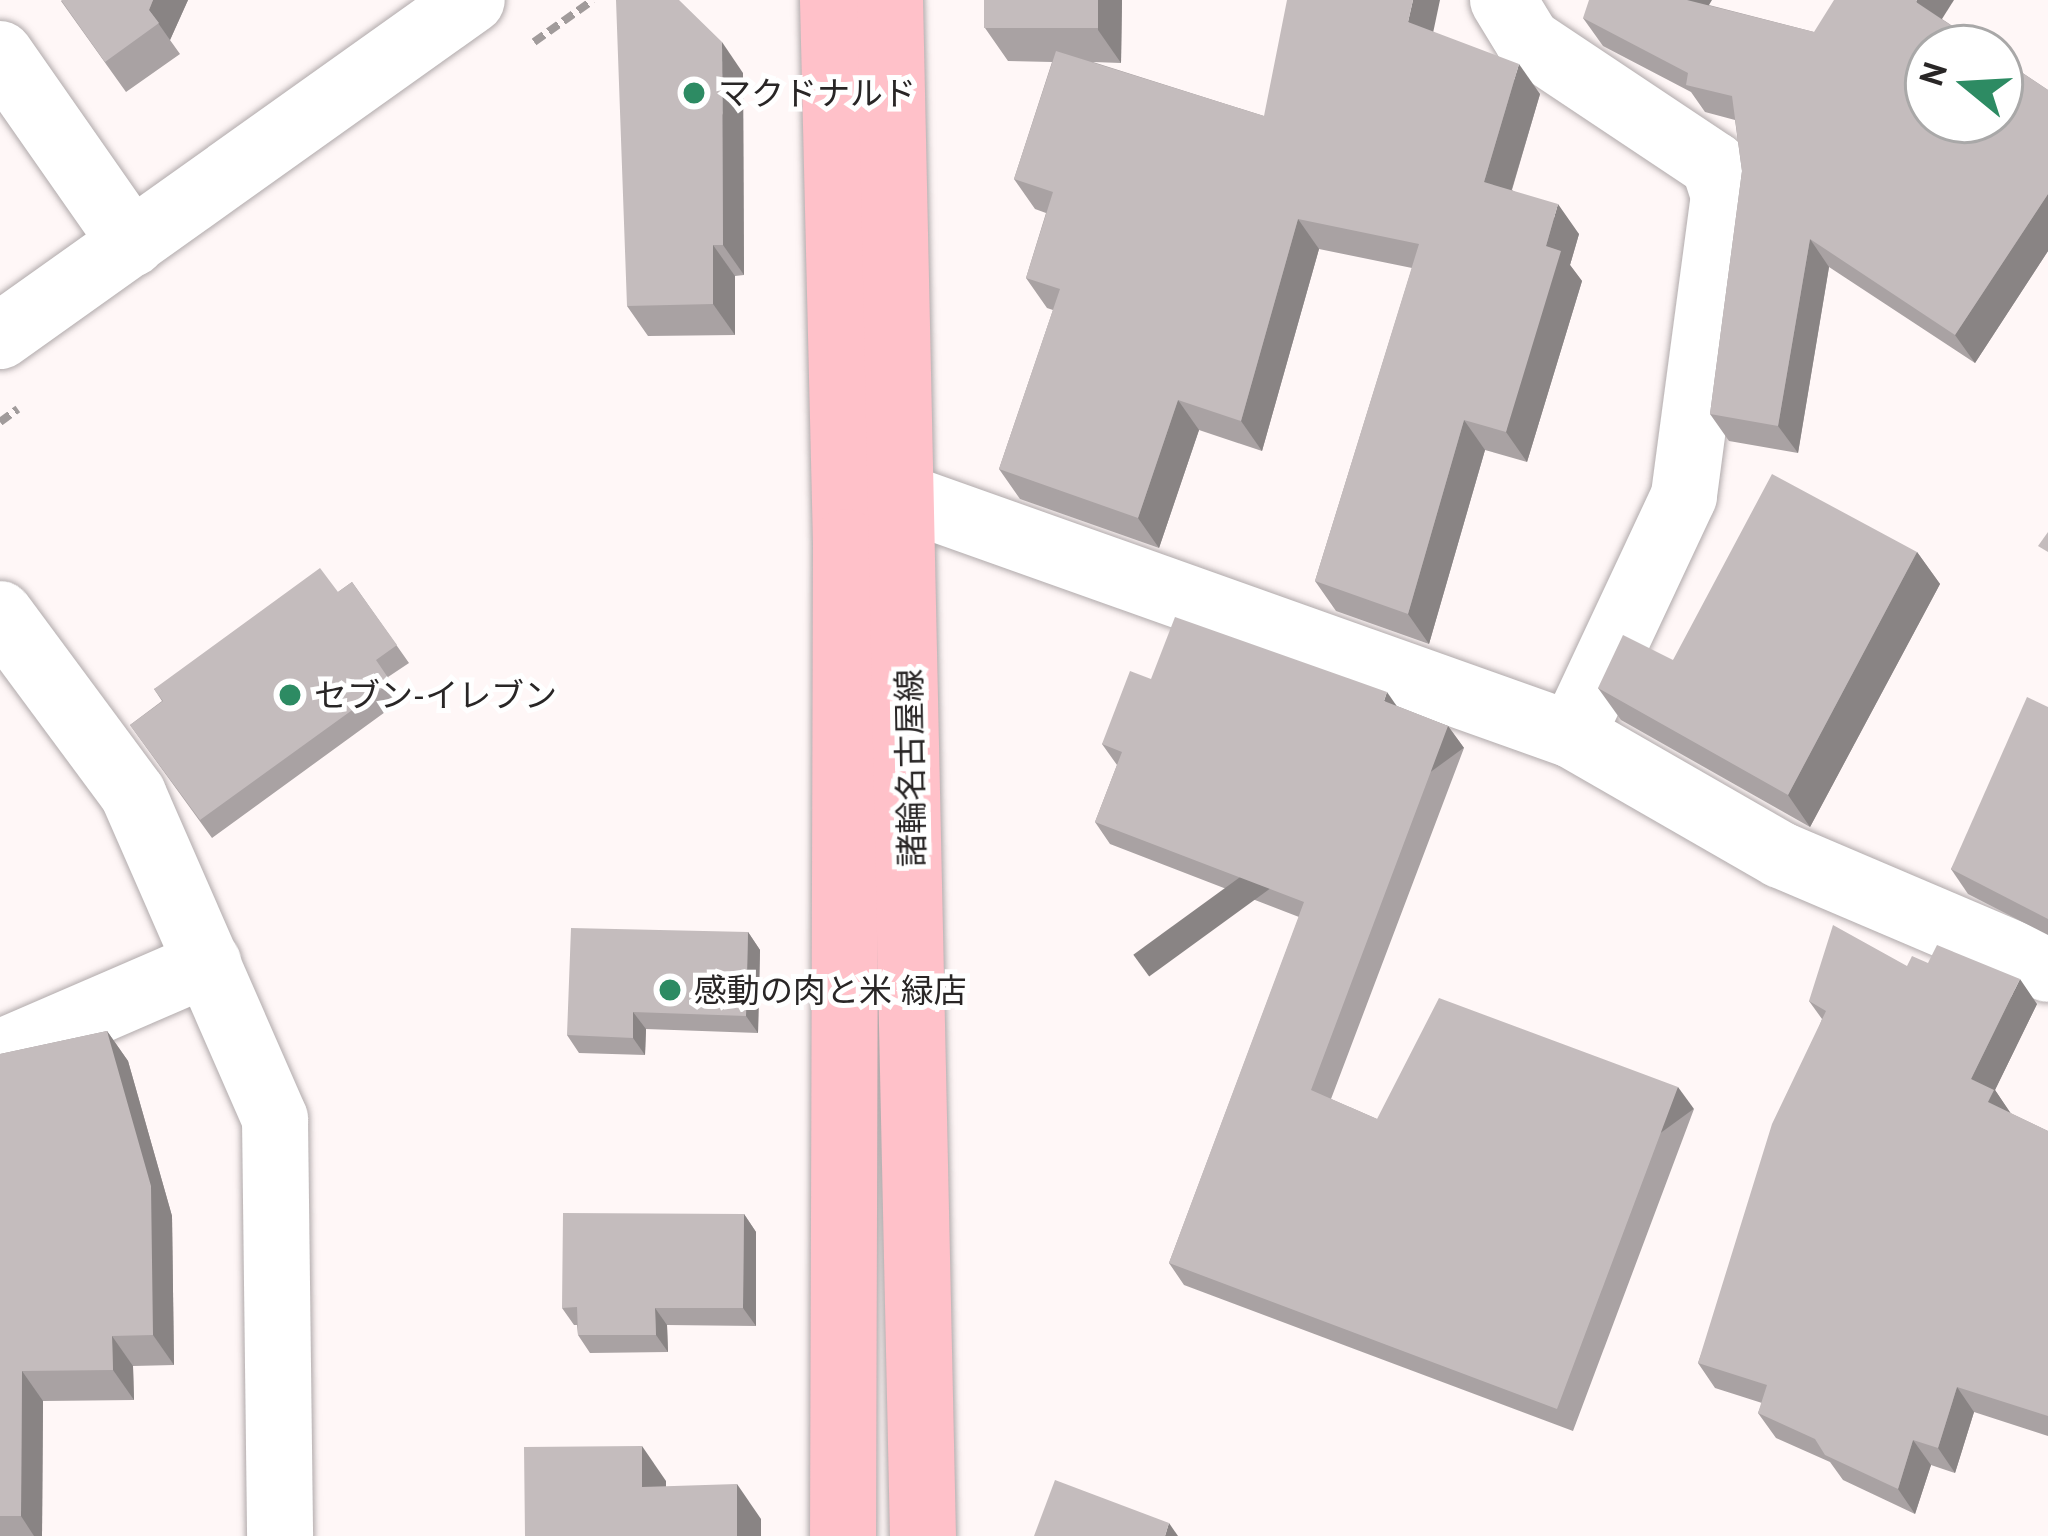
<!DOCTYPE html>
<meta charset="utf-8">
<style>
body{margin:0}
#map{position:relative;width:2048px;height:1536px;overflow:hidden;background:#fff7f7;font-family:"PT Sans","Noto Sans JP",sans-serif}
div>[style]{position:absolute}
.path>*{height:8px;margin-top:-4px;transform-origin:0;background:repeating-linear-gradient(90deg,#a19b9b 0 12px,transparent 0 18px)}
.roads{filter:drop-shadow(0 0 3px #b1aaab) drop-shadow(0 0 3px #b1aaab)}
.minor>*{height:66px;margin:-33px;padding:0 33px;transform-origin:33px;border-radius:33px;background:#fff}
.major>*{height:66px;margin:-33px;padding:0 33px;transform-origin:33px;border-radius:33px;background:#ffc1c9}
.wall>*{inset:0;background:#a9a2a3}
.shaded-wall>*{inset:0;background:#898484;transform-origin:0 0}
.building>*{inset:0;background:#c4bcbd;transform-origin:0 0}
.dots>*{width:33px;height:33px;translate:-50% -50%;box-sizing:border-box;border:6px solid #fff;border-radius:50%}
span{translate:-50% -50%;white-space:nowrap;text-align:center;line-height:1.15;-webkit-text-stroke:10px #fff;paint-order:stroke}
.poi-label{font-size:33px;color:#292626}
.left{translate:0 -50%;text-align:left}
.street-label{font-size:33px;color:#292626}
.north{position:absolute;left:1904px;top:24px;width:120px;height:120px;box-sizing:border-box;background:#fff;border:3px solid #a9a8a8;border-radius:50%;rotate:288deg;font-size:33px;font-weight:700;line-height:48px;text-align:center;color:#292626}
.north::after{content:'';display:block;margin:auto;width:42px;height:54px;background:#2d8b63;clip-path:polygon(50% 0,100% 100%,50% 72%,0 100%)}
</style>
<div id="map">
<div class="path">
<i style="left:534px;top:42px;width:72px;rotate:-35.4deg"></i>
<i style="left:0;top:422px;width:22px;rotate:-36deg"></i>
</div>
<div class="roads">
<div class="minor">
<i style="left:1503px;top:0;width:48px;rotate:58.6deg"></i>
<i style="left:1528px;top:41px;width:224px;rotate:33.7deg"></i>
<i style="left:1714px;top:165px;width:32px;rotate:72deg"></i>
<i style="left:1724px;top:195px;width:304px;rotate:97.6deg"></i>
<i style="left:1684px;top:496px;width:264px;rotate:115.1deg"></i>
<i style="left:0;top:54px;width:231px;rotate:55.1deg"></i>
<i style="left:0;top:336px;width:579px;rotate:-35.45deg"></i>
<i style="left:906px;top:498px;width:707px;rotate:19.59deg"></i>
<i style="left:1572px;top:735px;width:241px;rotate:29.9deg"></i>
<i style="left:1781px;top:855px;width:290px;rotate:23.1deg"></i>
<i style="left:0;top:614px;width:224px;rotate:53.5deg"></i>
<i style="left:133px;top:794px;width:355px;rotate:66.4deg"></i>
<i style="left:275px;top:1119px;width:417px;rotate:89.3deg"></i>
<i style="left:0;top:1053px;width:227px;rotate:-23.4deg"></i>
</div>
<div class="major">
<i style="left:833px;top:0;width:542px;rotate:88.63deg"></i>
<i style="left:846px;top:542px;width:994px;rotate:90.17deg"></i>
<i style="left:890px;top:0;width:1536px;rotate:88.77deg"></i>
</div>
</div>
<div class="wall">
<i style="clip-path:polygon(188px 0,170px 40px,180px 54px,126px 92px,61px 1px)"></i>
<i style="clip-path:polygon(1122px 0,1121px 63px,1093px 62px,1264px 116px,1433px 32px,1540px 94px,1512px 190px,1579px 234px,1570px 265px,1582px 281px,1527px 462px,1485px 450px,1429px 644px,1336px 611px,1315px 581px,1412px 268px,1319px 249px,1262px 451px,1199px 430px,1159px 548px,1020px 499px,999px 469px,1053px 310px,1047px 308px,1026px 278px,1046px 213px,1035px 209px,1014px 179px,1052px 62px,1008px 61px,985px 28px)"></i>
<i style="clip-path:polygon(1709px 5px,1814px 32px,1942px 19px,2048px 90px,2048px 251px,1975px 363px,1829px 267px,1798px 453px,1729px 441px,1710px 414px,1742px 171px,1735px 120px,1705px 112px,1691px 92px,1603px 46px,1583px 18px)"></i>
<i style="clip-path:polygon(743px 73px,744px 275px,735px 276px,735px 335px,648px 336px,627px 306px)"></i>
<i style="clip-path:polygon(1917px 552px,1940px 584px,1810px 827px,1621px 720px,1598px 688px,1673px 660px)"></i>
<i style="clip-path:polygon(352px 582px,409px 663px,388px 677px,403px 699px,212px 838px,130px 725px,162px 701px,154px 689px,338px 592px)"></i>
<i style="clip-path:polygon(1151px 679px,1397px 706px,1448px 726px,1464px 748px,1331px 1099px,1377px 1119px,1694px 1109px,1573px 1431px,1184px 1285px,1169px 1263px,1299px 917px,1110px 844px,1095px 822px,1117px 765px,1102px 744px)"></i>
<i style="clip-path:polygon(2048px 707px,2048px 935px,1968px 894px,1951px 869px)"></i>
<i style="clip-path:polygon(748px 932px,760px 950px,758px 1033px,646px 1029px,645px 1055px,579px 1053px,567px 1035px)"></i>
<i style="clip-path:polygon(1907px 966px,2037px 1004px,1995px 1090px,2010px 1113px,2048px 1131px,2048px 1436px,1974px 1412px,1955px 1473px,1931px 1465px,1915px 1514px,1843px 1480px,1830px 1462px,1776px 1438px,1758px 1413px,1762px 1403px,1715px 1388px,1698px 1363px,1822px 1019px,1809px 1001px)"></i>
<i style="clip-path:polygon(107px 1031px,128px 1061px,172px 1216px,174px 1365px,133px 1366px,134px 1400px,43px 1401px,42px 1536px,0 1536px,0 1054px)"></i>
<i style="clip-path:polygon(744px 1214px,756px 1232px,756px 1326px,667px 1325px,668px 1352px,590px 1353px,578px 1335px,577px 1325px,574px 1325px,562px 1308px)"></i>
</div>
<div class="shaded-wall">
<i style="clip-path:polygon(153px 0,188px 0,170px 40px,149px 10px)"></i>
<i style="clip-path:polygon(1098px 0,1122px 0,1121px 63px,1098px 30px)"></i>
<i style="clip-path:polygon(1413px 0,1440px 0,1429px 52px,1408px 22px)"></i>
<i style="clip-path:polygon(1679px 0,1712px 0,1697px 25px)"></i>
<i style="clip-path:polygon(1917px 0,1954px 0,1935px 30px,1916px 2px)"></i>
<i style="clip-path:polygon(722px 42px,743px 73px,744px 275px,723px 245px)"></i>
<i style="clip-path:polygon(1519px 64px,1540px 94px,1505px 212px,1484px 182px)"></i>
<i style="clip-path:polygon(2048px 194px,2048px 251px,1975px 363px,1955px 335px)"></i>
<i style="clip-path:polygon(1558px 204px,1579px 234px,1570px 265px,1582px 281px,1527px 462px,1506px 432px,1546px 246px)"></i>
<i style="clip-path:polygon(1298px 219px,1319px 249px,1262px 451px,1241px 421px)"></i>
<i style="clip-path:polygon(1810px 239px,1829px 267px,1798px 453px,1778px 426px)"></i>
<i style="clip-path:polygon(713px 245px,735px 276px,735px 335px,713px 304px)"></i>
<i style="clip-path:polygon(1178px 400px,1199px 430px,1159px 548px,1138px 518px)"></i>
<i style="clip-path:polygon(1464px 420px,1485px 450px,1429px 644px,1408px 614px)"></i>
<i style="clip-path:polygon(1917px 552px,1940px 584px,1810px 827px,1788px 795px)"></i>
<i style="clip-path:polygon(1387px 692px,1403px 715px,1384px 701px)"></i>
<i style="left:1448px;top:726px;width:27px;height:389px;rotate:54deg"></i>
<i style="clip-path:polygon(748px 932px,760px 950px,758px 1033px,746px 1016px)"></i>
<i style="clip-path:polygon(2020px 979px,2037px 1004px,1995px 1090px,2012px 1115px,2005px 1126px,1971px 1079px)"></i>
<i style="clip-path:polygon(633px 1012px,646px 1029px,645px 1055px,633px 1038px)"></i>
<i style="clip-path:polygon(107px 1031px,128px 1061px,172px 1216px,174px 1365px,153px 1335px)"></i>
<i style="left:1678px;top:1087px;width:27px;height:344px;rotate:54deg"></i>
<i style="clip-path:polygon(744px 1214px,756px 1232px,756px 1326px,743px 1308px)"></i>
<i style="clip-path:polygon(655px 1308px,667px 1325px,668px 1352px,656px 1335px)"></i>
<i style="clip-path:polygon(112px 1336px,133px 1366px,134px 1400px,113px 1370px)"></i>
<i style="clip-path:polygon(22px 1371px,43px 1401px,42px 1536px,34px 1536px,21px 1516px)"></i>
<i style="clip-path:polygon(1957px 1387px,1974px 1412px,1955px 1473px,1938px 1448px)"></i>
<i style="clip-path:polygon(1913px 1440px,1931px 1465px,1915px 1514px,1898px 1489px)"></i>
<i style="clip-path:polygon(642px 1446px,666px 1481px,666px 1521px,642px 1487px)"></i>
<i style="clip-path:polygon(737px 1484px,761px 1519px,761px 1536px,737px 1536px)"></i>
<i style="clip-path:polygon(1169px 1523px,1178px 1536px,1165px 1536px)"></i>
</div>
<div class="building">
<i style="clip-path:polygon(61px 0,153px 0,149px 10px,159px 23px,105px 62px)"></i>
<i style="clip-path:polygon(616px 0,679px 0,722px 42px,723px 245px,713px 245px,713px 304px,627px 306px)"></i>
<i style="left:984px;top:0;width:114px;height:28px"></i>
<i style="clip-path:polygon(1287px 0,1413px 0,1408px 22px,1519px 64px,1484px 182px,1558px 204px,1546px 246px,1561px 251px,1506px 432px,1464px 420px,1408px 614px,1315px 581px,1419px 244px,1298px 219px,1241px 421px,1178px 400px,1138px 518px,999px 469px,1060px 289px,1026px 278px,1053px 192px,1014px 179px,1056px 51px,1264px 116px)"></i>
<i style="clip-path:polygon(1589px 0,1687px 0,1814px 32px,1834px 0,1917px 0,1916px 2px,1985px 48px,1928px 48px,1928px 120px,2000px 120px,2000px 58px,2048px 90px,2048px 194px,1955px 335px,1810px 239px,1778px 426px,1710px 414px,1742px 171px,1732px 96px,1686px 85px,1688px 73px,1583px 18px)"></i>
<i style="clip-path:polygon(1772px 474px,1917px 552px,1788px 795px,1598px 688px,1623px 635px,1673px 660px)"></i>
<i style="clip-path:polygon(2048px 532px,2048px 552px,2038px 546px)"></i>
<i style="clip-path:polygon(320px 568px,338px 592px,352px 582px,397px 645px,376px 660px,391px 682px,200px 820px,130px 725px,163px 701px,154px 689px)"></i>
<i style="clip-path:polygon(1175px 617px,1387px 692px,1384px 701px,1448px 726px,1311px 1090px,1377px 1119px,1439px 998px,1678px 1087px,1557px 1409px,1169px 1263px,1304px 902px,1095px 822px,1122px 752px,1102px 744px,1130px 671px,1151px 679px)"></i>
<i style="clip-path:polygon(2027px 697px,2048px 707px,2048px 919px,1951px 869px)"></i>
<i style="clip-path:polygon(1833px 925px,1907px 966px,1912px 956px,1928px 963px,1937px 945px,2020px 979px,1971px 1079px,1994px 1090px,1988px 1102px,2048px 1131px,2048px 1416px,1957px 1387px,1938px 1448px,1913px 1440px,1898px 1489px,1825px 1455px,1815px 1439px,1758px 1413px,1767px 1385px,1698px 1363px,1772px 1124px,1826px 1011px,1809px 1001px)"></i>
<i style="clip-path:polygon(571px 928px,748px 932px,746px 1016px,633px 1012px,633px 1038px,567px 1035px)"></i>
<i style="clip-path:polygon(107px 1031px,151px 1186px,153px 1335px,112px 1336px,113px 1370px,22px 1371px,21px 1516px,0 1516px,0 1054px)"></i>
<i style="clip-path:polygon(563px 1213px,744px 1214px,743px 1308px,655px 1308px,656px 1335px,578px 1335px,577px 1307px,562px 1308px)"></i>
<i style="clip-path:polygon(642px 1446px,642px 1487px,737px 1484px,737px 1536px,525px 1536px,524px 1447px)"></i>
<i style="clip-path:polygon(1055px 1480px,1169px 1523px,1165px 1536px,1034px 1536px)"></i>
</div>
<div class="dots">
<i style="left:694px;top:93px;background:#2d8b63"></i>
<i style="left:290px;top:695px;background:#2d8b63"></i>
<i style="left:670px;top:990px;background:#2d8b63"></i>
</div>
<div class="poi-label">
<span class="left" style="left:718px;top:93px">マクドナルド</span>
<span class="left" style="left:314px;top:695px">セブン-イレブン</span>
<span class="left" style="left:694px;top:990px">感動の肉と米 緑店</span>
</div>
<div class="street-label">
<span style="left:910px;top:768px;rotate:-91deg">諸輪名古屋線</span>
</div>
<div class="north">N</div>
</div>
